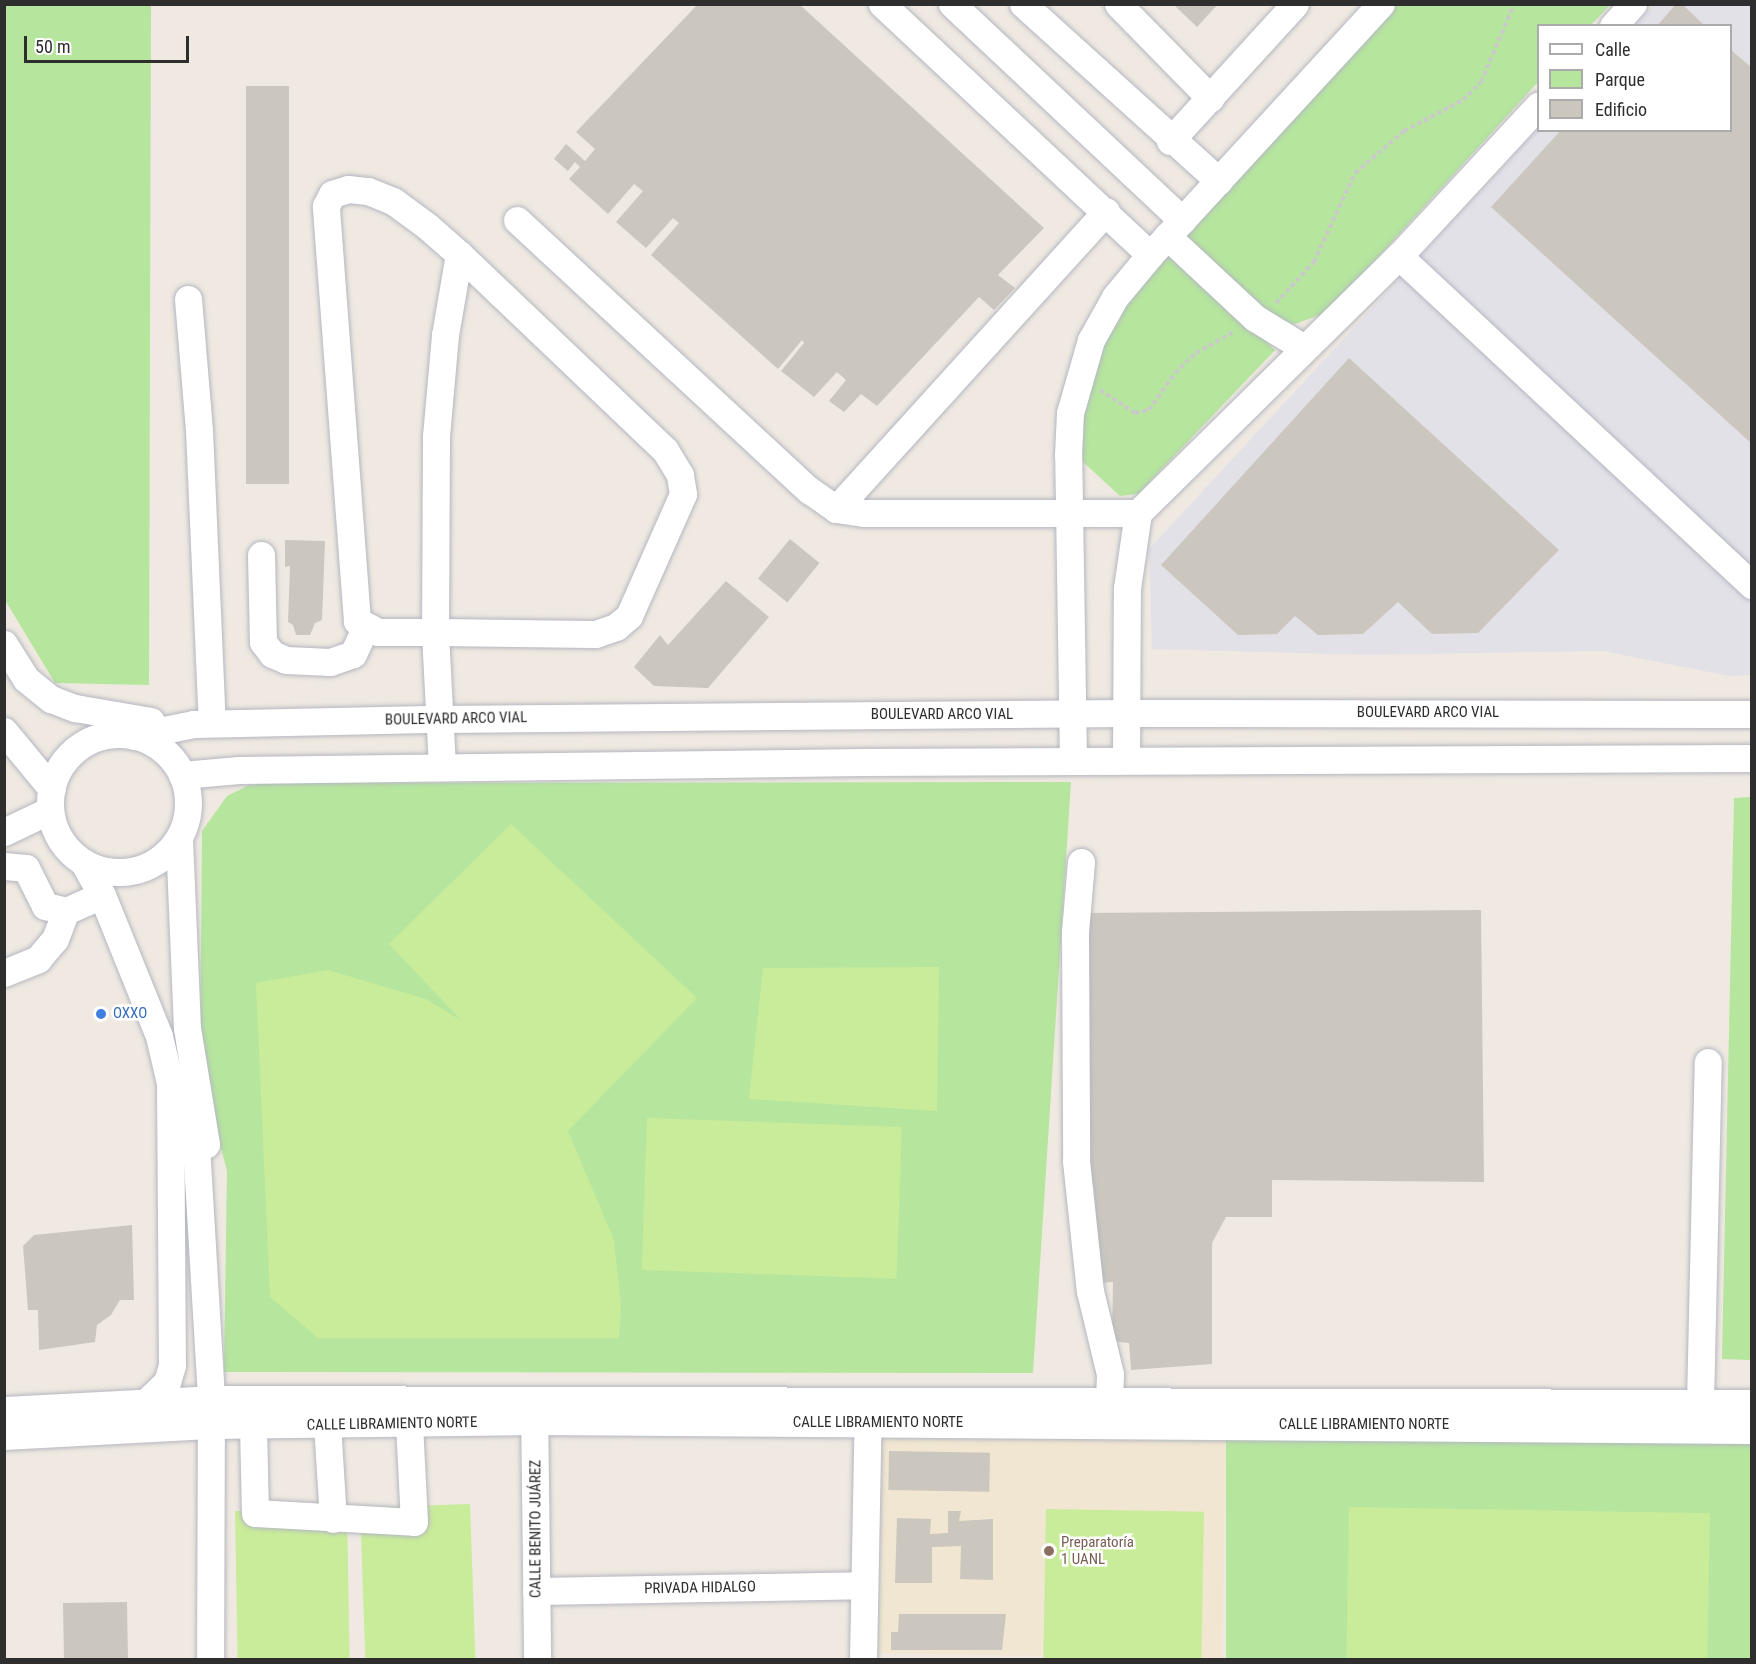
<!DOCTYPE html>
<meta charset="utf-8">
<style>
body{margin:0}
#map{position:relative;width:1756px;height:1664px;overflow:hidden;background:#efe9e1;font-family:"Roboto Condensed",sans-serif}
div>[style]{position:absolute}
.industrial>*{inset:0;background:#e3e1e8}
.education>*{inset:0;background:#f0e6d1;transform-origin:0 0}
.green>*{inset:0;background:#b6e59e;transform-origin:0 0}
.pitch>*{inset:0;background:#c9ec9a;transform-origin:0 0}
.building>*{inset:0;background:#cbc7bf;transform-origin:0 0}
.path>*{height:4px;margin-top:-2px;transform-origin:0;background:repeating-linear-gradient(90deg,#c9c9c9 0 4.5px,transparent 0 7.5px)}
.roads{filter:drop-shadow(0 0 2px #b4b7c1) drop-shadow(0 0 2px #b4b7c1)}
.minor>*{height:27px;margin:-13.5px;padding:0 13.5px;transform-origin:13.5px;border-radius:13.5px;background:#fff}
.minor>.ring{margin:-13.5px;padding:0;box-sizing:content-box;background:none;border:27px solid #fff;border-radius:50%}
.dots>*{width:16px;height:16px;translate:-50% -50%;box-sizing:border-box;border:3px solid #fff;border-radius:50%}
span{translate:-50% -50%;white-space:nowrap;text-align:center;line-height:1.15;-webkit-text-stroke:5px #fff;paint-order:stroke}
.street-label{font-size:15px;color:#2e2e2e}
.shop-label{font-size:15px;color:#366cbe}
.left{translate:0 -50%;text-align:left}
.education-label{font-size:15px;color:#785e54}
.frame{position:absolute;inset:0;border:6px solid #2e2e2e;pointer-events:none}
.legend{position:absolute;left:1537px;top:24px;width:195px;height:108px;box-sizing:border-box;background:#fff;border:2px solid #ababab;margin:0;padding:8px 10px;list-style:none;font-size:18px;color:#2e2e2e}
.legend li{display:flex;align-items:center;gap:12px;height:30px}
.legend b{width:30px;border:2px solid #ababab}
.scale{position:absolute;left:24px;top:36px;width:165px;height:27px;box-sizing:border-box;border:3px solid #2e2e2e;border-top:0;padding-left:8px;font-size:18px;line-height:21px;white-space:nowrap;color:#2e2e2e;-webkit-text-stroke:4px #fff;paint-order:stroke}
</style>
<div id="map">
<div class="industrial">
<i style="clip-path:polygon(1654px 5px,1751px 5px,1751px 675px,1729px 676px,1603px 651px,1370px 655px,1152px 649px,1149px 549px,1538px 129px,1730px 130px,1730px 26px,1635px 25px)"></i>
</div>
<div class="education">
<i style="left:1226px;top:1430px;width:229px;height:353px;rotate:91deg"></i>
</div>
<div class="green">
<i style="clip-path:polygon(5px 4px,151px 5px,149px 685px,55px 683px,5px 600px)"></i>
<i style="clip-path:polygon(1389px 5px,1610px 5px,1591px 25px,1538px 26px,1538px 82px,1328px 312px,1295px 324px,1273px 318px,1181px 240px)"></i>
<i style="clip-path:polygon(1168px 248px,1275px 350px,1138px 494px,1120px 496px,1082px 461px,1083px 406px,1091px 370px,1120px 299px)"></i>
<i style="clip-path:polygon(1071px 782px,1033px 1373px,224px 1372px,227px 1171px,200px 1070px,202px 831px,227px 796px,249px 785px,273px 783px)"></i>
<i style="clip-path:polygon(1751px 797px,1751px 1360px,1722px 1359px,1734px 798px)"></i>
<i style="left:1226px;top:1430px;width:525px;height:230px"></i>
</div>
<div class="pitch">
<i style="clip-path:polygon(511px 824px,697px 998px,568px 1131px,614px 1240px,621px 1304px,619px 1338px,318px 1338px,270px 1297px,256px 983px,328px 970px,426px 999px,462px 1021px,389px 944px)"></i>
<i style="clip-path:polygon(939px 967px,937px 1111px,749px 1099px,763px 968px)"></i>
<i style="left:647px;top:1118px;width:255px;height:152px;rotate:2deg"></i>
<i style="left:470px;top:1504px;width:155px;height:110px;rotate:88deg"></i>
<i style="left:1349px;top:1507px;width:361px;height:152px;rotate:1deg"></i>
<i style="left:347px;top:1509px;width:150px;height:112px;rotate:89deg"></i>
<i style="left:1046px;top:1509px;width:158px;height:150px;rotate:1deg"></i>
</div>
<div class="building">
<i style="clip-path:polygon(698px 4px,799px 4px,1044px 228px,998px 275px,1015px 288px,994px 310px,979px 297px,877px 406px,861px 394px,844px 412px,829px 401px,846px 380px,837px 372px,814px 397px,781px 371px,804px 343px,802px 340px,778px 369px,651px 255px,679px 223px,673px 218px,646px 248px,616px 222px,643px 191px,634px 184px,608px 214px,569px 179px,580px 167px,575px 162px,568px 171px,554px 159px,566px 144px,585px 161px,595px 149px,576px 132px)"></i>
<i style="clip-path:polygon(1173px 4px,1218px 4px,1197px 27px)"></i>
<i style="clip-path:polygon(1676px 4px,1682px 4px,1705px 26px,1657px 26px)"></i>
<i style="clip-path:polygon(1730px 49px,1752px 68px,1752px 444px,1491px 207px,1561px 130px,1730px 130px)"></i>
<i style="left:246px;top:86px;width:43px;height:398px"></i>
<i style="clip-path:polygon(1349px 358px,1559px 550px,1478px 633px,1432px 634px,1398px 602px,1363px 634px,1318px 635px,1295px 616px,1277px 634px,1238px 635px,1161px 565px)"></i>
<i style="left:790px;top:539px;width:38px;height:51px;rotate:39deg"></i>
<i style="clip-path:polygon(285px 540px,325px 541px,322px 620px,315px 623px,310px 635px,296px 635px,293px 625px,288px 622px,290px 566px,285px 567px)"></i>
<i style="clip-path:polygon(726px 581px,769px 617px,708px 688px,654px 686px,634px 667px,660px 635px,668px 645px)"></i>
<i style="clip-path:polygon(1481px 910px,1484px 1182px,1272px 1180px,1272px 1217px,1226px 1217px,1212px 1243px,1212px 1364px,1131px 1370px,1129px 1343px,1112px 1341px,1113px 1282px,1097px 1283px,1094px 1187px,1084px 1188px,1081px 913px)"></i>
<i style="clip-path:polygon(132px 1225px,134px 1300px,120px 1300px,111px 1315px,97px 1325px,95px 1342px,39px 1350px,38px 1310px,28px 1310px,23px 1246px,34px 1235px)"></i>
<i style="left:889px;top:1451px;width:101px;height:39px;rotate:1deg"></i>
<i style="clip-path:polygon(948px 1511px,961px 1511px,959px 1521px,993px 1519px,993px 1580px,960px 1579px,961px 1546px,932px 1547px,932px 1583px,895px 1583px,897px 1518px,931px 1519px,930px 1534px,948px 1533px)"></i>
<i style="left:127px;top:1602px;width:58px;height:64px;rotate:89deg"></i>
<i style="clip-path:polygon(899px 1614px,1006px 1614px,1002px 1650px,891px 1650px,891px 1632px,898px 1632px)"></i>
</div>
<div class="path">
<i style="left:1276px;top:303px;width:56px;rotate:-47.2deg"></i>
<i style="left:1314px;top:262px;width:98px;rotate:-65.3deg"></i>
<i style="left:1355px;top:173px;width:65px;rotate:-40.6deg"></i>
<i style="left:1404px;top:131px;width:67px;rotate:-27.7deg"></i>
<i style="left:1463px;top:100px;width:25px;rotate:-45deg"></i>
<i style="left:1481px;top:82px;width:85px;rotate:-67.1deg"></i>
<i style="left:1100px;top:390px;width:42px;rotate:33.3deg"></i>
<i style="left:1135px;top:413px;width:14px;rotate:-12deg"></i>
<i style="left:1149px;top:410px;width:45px;rotate:-54.9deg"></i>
<i style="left:1175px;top:373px;width:29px;rotate:-44deg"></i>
<i style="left:1196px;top:353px;width:45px;rotate:-29.4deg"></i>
</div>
<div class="roads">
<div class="minor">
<i style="left:882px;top:4px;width:367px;rotate:43.1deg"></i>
<i style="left:952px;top:4px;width:316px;rotate:43.2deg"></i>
<i style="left:1023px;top:4px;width:264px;rotate:42.1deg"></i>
<i style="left:1118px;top:4px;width:132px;rotate:45.6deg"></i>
<i style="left:1613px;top:26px;width:30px;rotate:-48deg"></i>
<i style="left:1170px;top:141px;width:185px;rotate:-47.6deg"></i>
<i style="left:517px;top:220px;width:398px;rotate:42.8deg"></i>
<i style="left:809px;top:490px;width:33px;rotate:35deg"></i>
<i style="left:836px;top:509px;width:29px;rotate:8deg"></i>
<i style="left:865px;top:513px;width:273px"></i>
<i style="left:1167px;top:236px;width:120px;rotate:43deg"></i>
<i style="left:1255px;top:318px;width:57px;rotate:31.5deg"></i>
<i style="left:1399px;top:256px;width:483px;rotate:43deg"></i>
<i style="left:188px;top:299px;width:131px;rotate:85.2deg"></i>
<i style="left:199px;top:430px;width:293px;rotate:87.5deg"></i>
<i style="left:836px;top:509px;width:402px;rotate:-47.8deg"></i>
<i style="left:261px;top:555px;width:87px;rotate:88.7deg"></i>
<i style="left:263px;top:642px;width:15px;rotate:53deg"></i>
<i style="left:272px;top:654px;width:15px;rotate:23deg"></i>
<i style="left:286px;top:660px;width:44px;rotate:2.6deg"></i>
<i style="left:330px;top:662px;width:24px;rotate:-19deg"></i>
<i style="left:353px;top:654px;width:29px;rotate:-65deg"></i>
<i style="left:4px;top:644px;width:41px;rotate:57.8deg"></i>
<i style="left:26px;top:679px;width:32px;rotate:39deg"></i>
<i style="left:51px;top:699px;width:26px;rotate:21deg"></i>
<i style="left:75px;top:708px;width:77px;rotate:9.7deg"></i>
<i style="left:4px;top:731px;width:75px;rotate:50.4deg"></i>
<i class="ring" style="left:50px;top:734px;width:111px;height:111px"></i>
<i style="left:134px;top:736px;width:61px;rotate:-11.3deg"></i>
<i style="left:194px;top:724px;width:246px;rotate:-1.2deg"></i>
<i style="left:440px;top:719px;width:686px;rotate:-0.5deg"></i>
<i style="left:1126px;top:713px;width:626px;rotate:0.09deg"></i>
<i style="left:1126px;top:760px;width:172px;rotate:-89.7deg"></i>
<i style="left:1127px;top:588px;width:76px;rotate:-81.7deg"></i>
<i style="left:1138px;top:513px;width:366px;rotate:-44.6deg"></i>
<i style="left:1399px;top:256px;width:205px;rotate:-47.2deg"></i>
<i style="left:1073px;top:761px;width:306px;rotate:-90.9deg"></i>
<i style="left:1068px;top:455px;width:42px;rotate:-87.3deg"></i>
<i style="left:1070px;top:413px;width:76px;rotate:-74deg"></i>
<i style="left:1091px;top:340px;width:49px;rotate:-60.8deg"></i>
<i style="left:1115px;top:297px;width:55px;rotate:-50.2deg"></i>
<i style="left:1150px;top:255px;width:341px;rotate:-47.4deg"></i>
<i style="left:442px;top:767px;width:135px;rotate:-93deg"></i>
<i style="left:435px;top:632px;width:57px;rotate:180deg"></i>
<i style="left:378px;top:632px;width:24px;rotate:-152deg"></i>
<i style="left:357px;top:621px;width:416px;rotate:-94.3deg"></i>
<i style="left:326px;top:206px;width:13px;rotate:-63deg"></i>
<i style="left:332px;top:194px;width:17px;rotate:-17deg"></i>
<i style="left:348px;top:189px;width:20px;rotate:6deg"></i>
<i style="left:368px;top:191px;width:27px;rotate:22deg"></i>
<i style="left:393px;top:201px;width:42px;rotate:36.3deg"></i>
<i style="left:427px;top:226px;width:43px;rotate:41.2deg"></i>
<i style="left:459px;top:254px;width:284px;rotate:43.6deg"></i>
<i style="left:665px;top:450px;width:29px;rotate:59deg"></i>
<i style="left:680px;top:475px;width:19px;rotate:81deg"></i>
<i style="left:683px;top:494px;width:133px;rotate:113.9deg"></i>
<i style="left:629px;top:616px;width:17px;rotate:140deg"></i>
<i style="left:616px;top:627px;width:21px;rotate:161deg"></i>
<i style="left:596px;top:634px;width:161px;rotate:-179.3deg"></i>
<i style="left:435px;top:632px;width:196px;rotate:-89.7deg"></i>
<i style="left:436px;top:436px;width:101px;rotate:-84.9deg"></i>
<i style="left:445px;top:335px;width:82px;rotate:-80.2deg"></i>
<i style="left:182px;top:775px;width:57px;rotate:-5deg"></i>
<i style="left:239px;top:770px;width:624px;rotate:-0.73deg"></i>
<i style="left:863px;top:762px;width:889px;rotate:-0.26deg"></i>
<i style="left:4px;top:832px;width:51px;rotate:-25.6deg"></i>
<i style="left:179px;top:838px;width:190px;rotate:87.6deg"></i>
<i style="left:187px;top:1028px;width:118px;rotate:80.7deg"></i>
<i style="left:1081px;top:862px;width:70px;rotate:94.9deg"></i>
<i style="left:1075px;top:932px;width:229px;rotate:89.7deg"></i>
<i style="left:1076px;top:1161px;width:131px;rotate:83.9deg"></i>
<i style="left:1090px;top:1291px;width:85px;rotate:76.5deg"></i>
<i style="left:1110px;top:1374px;width:25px;rotate:92deg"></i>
<i style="left:84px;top:863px;width:37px;rotate:61deg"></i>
<i style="left:102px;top:895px;width:152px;rotate:68deg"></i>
<i style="left:159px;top:1036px;width:48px;rotate:76.8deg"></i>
<i style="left:170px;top:1083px;width:282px;rotate:89.6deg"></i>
<i style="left:172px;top:1365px;width:18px;rotate:106deg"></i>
<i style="left:167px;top:1382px;width:32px;rotate:136deg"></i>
<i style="left:4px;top:866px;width:22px;rotate:5deg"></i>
<i style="left:26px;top:868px;width:42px;rotate:63.4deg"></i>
<i style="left:45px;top:906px;width:22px;rotate:13deg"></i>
<i style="left:66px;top:911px;width:39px;rotate:-24deg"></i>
<i style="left:4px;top:973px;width:37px;rotate:-22deg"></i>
<i style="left:38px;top:959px;width:26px;rotate:-50deg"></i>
<i style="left:55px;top:939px;width:30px;rotate:-69deg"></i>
<i style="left:170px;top:1083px;width:67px;rotate:67.2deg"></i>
<i style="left:196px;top:1145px;width:254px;rotate:86.6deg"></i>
<i style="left:211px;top:1399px;width:261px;rotate:90.2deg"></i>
<i style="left:534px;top:1403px;width:257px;rotate:89.3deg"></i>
<i style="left:1700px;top:1403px;width:341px;rotate:-88.7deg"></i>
<i style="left:4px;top:1410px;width:207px;rotate:-3deg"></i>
<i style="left:211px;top:1399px;width:1541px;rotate:0.15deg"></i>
<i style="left:327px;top:1424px;width:95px;rotate:86.4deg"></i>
<i style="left:253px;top:1426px;width:87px;rotate:88.7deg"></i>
<i style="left:255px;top:1513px;width:159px;rotate:3.2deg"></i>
<i style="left:414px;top:1522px;width:99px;rotate:-92.9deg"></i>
<i style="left:4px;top:1436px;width:205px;rotate:-3.1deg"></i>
<i style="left:209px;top:1425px;width:327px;rotate:-0.7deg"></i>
<i style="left:536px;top:1421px;width:1216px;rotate:0.42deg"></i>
<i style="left:536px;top:1591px;width:328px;rotate:-1deg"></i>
<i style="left:863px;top:1660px;width:253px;rotate:-88.9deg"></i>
</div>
</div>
<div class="dots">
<i style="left:101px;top:1014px;background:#3f7fe0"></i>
<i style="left:1049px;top:1551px;background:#8d6e63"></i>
</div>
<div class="street-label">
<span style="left:1428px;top:713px">BOULEVARD ARCO VIAL</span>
<span style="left:942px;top:715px">BOULEVARD ARCO VIAL</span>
<span style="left:456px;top:719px;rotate:-1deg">BOULEVARD ARCO VIAL</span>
<span style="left:878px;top:1423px">CALLE LIBRAMIENTO NORTE</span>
<span style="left:392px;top:1424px;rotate:-1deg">CALLE LIBRAMIENTO NORTE</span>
<span style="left:1364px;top:1425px">CALLE LIBRAMIENTO NORTE</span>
<span style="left:536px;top:1529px;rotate:-90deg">CALLE BENITO JUÁREZ</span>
<span style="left:700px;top:1588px;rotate:-1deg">PRIVADA HIDALGO</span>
</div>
<div class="shop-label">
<span class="left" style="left:113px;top:1014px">OXXO</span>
</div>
<div class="education-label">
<span class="left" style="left:1061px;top:1551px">Preparatoría<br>1 UANL</span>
</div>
<div class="frame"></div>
<ul class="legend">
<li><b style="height:8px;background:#fff"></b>Calle</li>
<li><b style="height:16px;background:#b6e59e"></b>Parque</li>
<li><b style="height:16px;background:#cbc7bf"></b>Edificio</li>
</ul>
<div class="scale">50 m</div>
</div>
